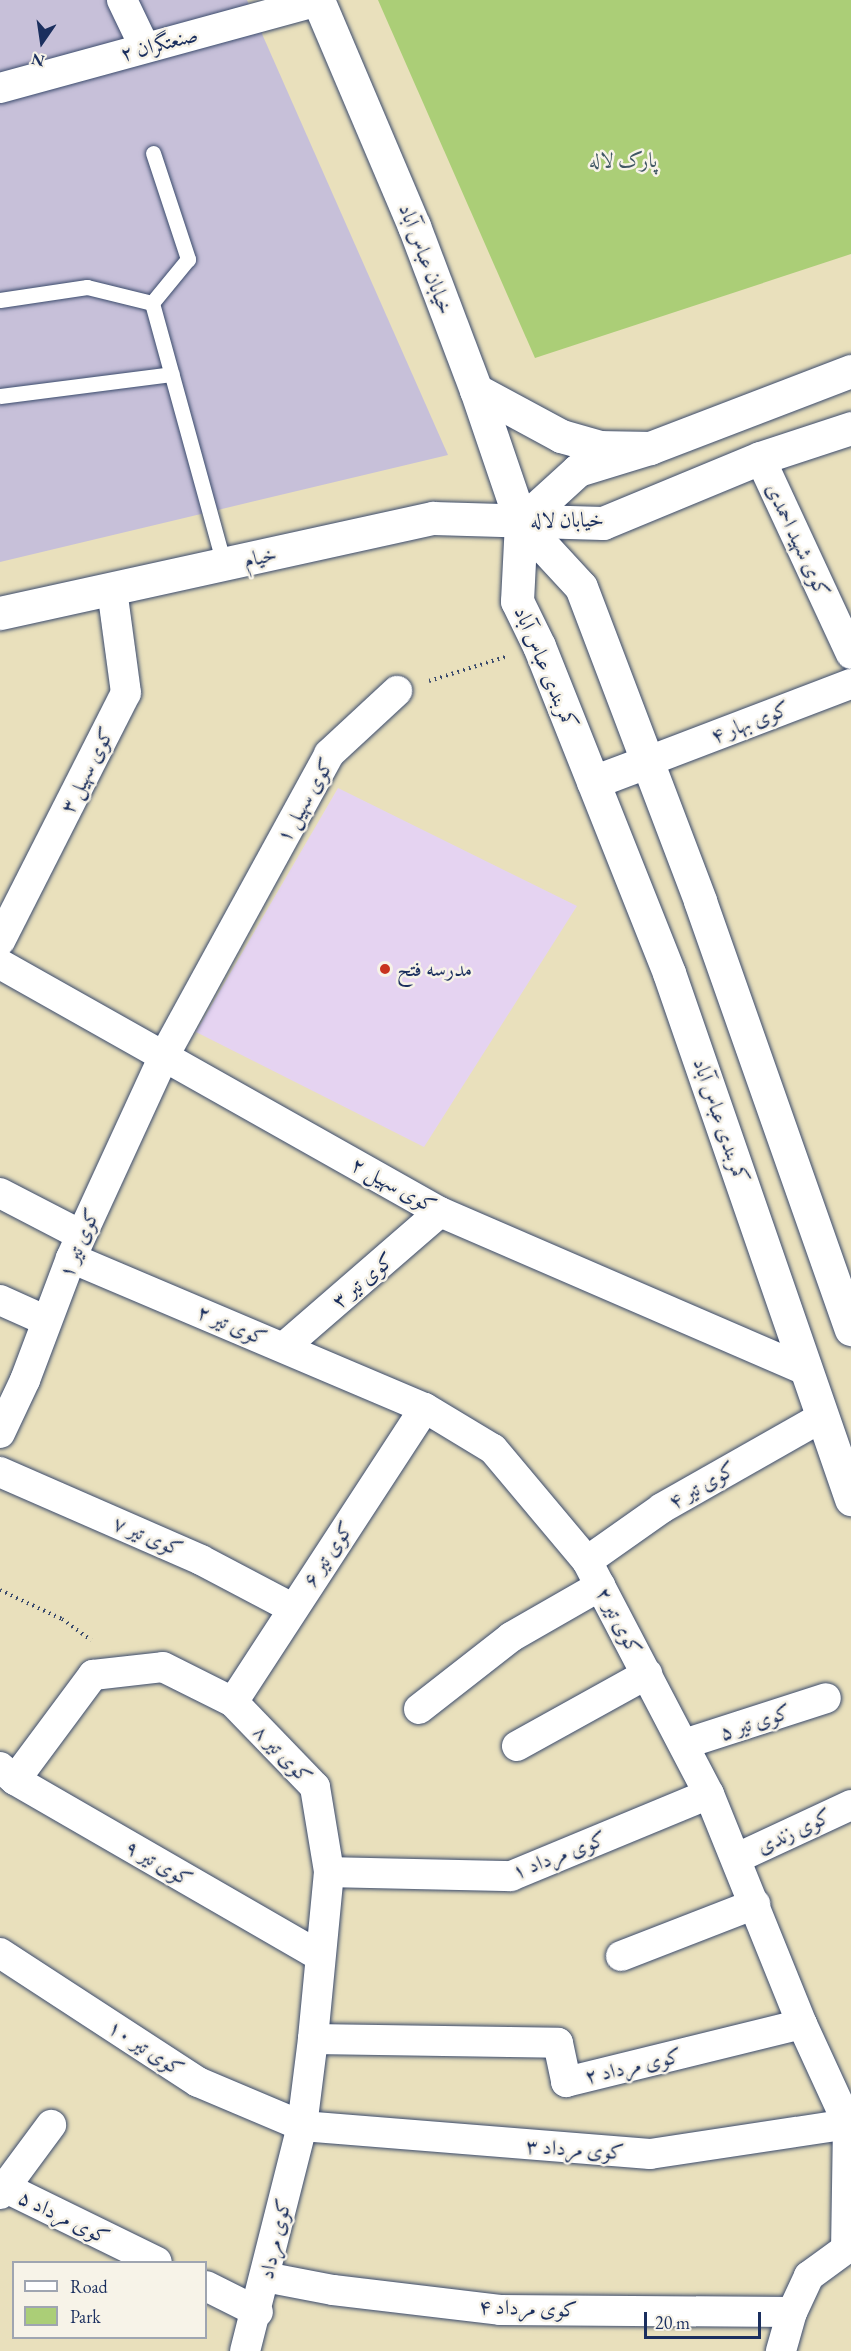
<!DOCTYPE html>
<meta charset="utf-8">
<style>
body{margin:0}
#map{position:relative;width:851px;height:2351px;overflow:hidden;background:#e9e0bc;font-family:"EB Garamond",Amiri,serif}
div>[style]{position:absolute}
.built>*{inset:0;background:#e5d3f1}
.industrial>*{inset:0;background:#c7c0d9}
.green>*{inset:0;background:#abce77}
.path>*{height:4px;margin-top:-2px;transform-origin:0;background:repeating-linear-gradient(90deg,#3a4a6c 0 1.5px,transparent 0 6px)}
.roads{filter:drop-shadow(0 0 2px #3a4a6c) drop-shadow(0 0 2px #3a4a6c)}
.service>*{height:15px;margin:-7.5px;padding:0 7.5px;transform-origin:7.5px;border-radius:7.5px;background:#fff}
.minor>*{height:30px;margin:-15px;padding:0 15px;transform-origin:15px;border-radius:15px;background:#fff}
.tertiary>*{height:33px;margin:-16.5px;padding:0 16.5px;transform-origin:16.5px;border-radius:16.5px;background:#fff}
.secondary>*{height:33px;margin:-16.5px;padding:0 16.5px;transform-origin:16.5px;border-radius:16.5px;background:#fff}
.dots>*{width:16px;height:16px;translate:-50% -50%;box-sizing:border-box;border:3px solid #f7f3e8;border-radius:50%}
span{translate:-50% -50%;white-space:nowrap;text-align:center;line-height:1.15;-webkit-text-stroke:5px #f7f3e8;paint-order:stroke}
.street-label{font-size:21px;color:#1b2f5e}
.park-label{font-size:21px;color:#3f5764}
.poi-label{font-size:21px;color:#1b2f5e}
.left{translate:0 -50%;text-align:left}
.legend{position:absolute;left:12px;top:2261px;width:195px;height:78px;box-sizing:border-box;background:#f7f3e8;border:2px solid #9fa5b1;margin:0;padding:8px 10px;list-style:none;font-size:18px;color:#1b2f5e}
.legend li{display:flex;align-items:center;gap:12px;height:30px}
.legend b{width:30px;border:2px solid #9fa5b1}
.north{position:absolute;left:12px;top:12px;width:60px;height:60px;-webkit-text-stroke:4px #f7f3e8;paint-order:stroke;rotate:193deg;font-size:16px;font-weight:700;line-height:24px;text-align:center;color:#1b2f5e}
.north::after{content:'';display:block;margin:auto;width:21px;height:27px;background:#1b2f5e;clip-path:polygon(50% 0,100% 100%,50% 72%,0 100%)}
.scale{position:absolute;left:644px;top:2312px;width:117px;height:27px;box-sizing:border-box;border:3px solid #1b2f5e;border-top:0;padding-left:8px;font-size:18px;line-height:21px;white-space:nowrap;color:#1b2f5e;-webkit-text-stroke:4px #f7f3e8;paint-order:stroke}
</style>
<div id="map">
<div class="built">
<i style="clip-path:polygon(338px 788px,577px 906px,424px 1147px,196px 1032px)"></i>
</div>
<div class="industrial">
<i style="clip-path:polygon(0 0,247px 0,448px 455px,0 562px)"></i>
</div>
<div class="green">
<i style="clip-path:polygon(378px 0,851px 0,851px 254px,535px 358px)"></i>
</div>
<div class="path">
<i style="left:429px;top:681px;width:80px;rotate:-17.5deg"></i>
<i style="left:0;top:1590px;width:68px;rotate:25.1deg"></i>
<i style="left:62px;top:1619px;width:36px;rotate:36deg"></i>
</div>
<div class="roads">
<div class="service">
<i style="left:153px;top:153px;width:112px;rotate:71.7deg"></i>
<i style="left:188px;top:259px;width:57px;rotate:129.3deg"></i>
<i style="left:152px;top:303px;width:272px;rotate:74.6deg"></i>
<i style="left:0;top:300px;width:88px;rotate:-8.5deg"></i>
<i style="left:87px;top:287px;width:67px;rotate:13.8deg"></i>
<i style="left:0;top:396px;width:173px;rotate:-7.3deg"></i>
</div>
<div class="minor">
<i style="left:122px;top:0;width:53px;rotate:64.4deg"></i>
<i style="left:0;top:88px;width:330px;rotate:-15.3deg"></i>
<i style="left:760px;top:458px;width:216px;rotate:65.1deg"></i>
<i style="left:649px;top:761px;width:216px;rotate:-20.9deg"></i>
<i style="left:0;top:941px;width:278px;rotate:-63.1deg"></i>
<i style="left:126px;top:693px;width:105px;rotate:-97.7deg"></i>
<i style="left:0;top:964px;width:505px;rotate:29.41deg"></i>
<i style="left:440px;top:1212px;width:398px;rotate:23.4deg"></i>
<i style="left:0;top:1193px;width:91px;rotate:27.4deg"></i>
<i style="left:71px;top:1258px;width:384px;rotate:23deg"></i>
<i style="left:425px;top:1408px;width:79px;rotate:31.1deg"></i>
<i style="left:493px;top:1449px;width:146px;rotate:50deg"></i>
<i style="left:587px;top:1561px;width:263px;rotate:62.4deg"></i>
<i style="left:709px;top:1794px;width:248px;rotate:68deg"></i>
<i style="left:802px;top:2024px;width:110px;rotate:65.3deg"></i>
<i style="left:848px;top:2124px;width:125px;rotate:90.9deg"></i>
<i style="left:846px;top:2249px;width:46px;rotate:143.9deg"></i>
<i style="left:809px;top:2276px;width:40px;rotate:115deg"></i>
<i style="left:792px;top:2312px;width:41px;rotate:105.8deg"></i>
<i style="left:0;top:1300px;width:51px;rotate:24.1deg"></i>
<i style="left:284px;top:1347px;width:206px;rotate:-40.9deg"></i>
<i style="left:0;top:1433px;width:59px;rotate:-64.7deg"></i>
<i style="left:25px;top:1380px;width:130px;rotate:-69.3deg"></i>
<i style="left:71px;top:1258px;width:222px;rotate:-65.3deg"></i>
<i style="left:164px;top:1056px;width:344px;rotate:-61.3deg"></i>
<i style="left:329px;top:754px;width:93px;rotate:-42.8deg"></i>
<i style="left:0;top:1472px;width:219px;rotate:23.6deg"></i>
<i style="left:201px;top:1560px;width:103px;rotate:27.8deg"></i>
<i style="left:587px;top:1561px;width:92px;rotate:-35.2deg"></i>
<i style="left:662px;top:1508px;width:184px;rotate:-29.6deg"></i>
<i style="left:233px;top:1702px;width:351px;rotate:-56.9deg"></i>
<i style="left:419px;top:1709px;width:117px;rotate:-38deg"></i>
<i style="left:511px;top:1637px;width:103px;rotate:-29.8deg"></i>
<i style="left:684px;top:1744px;width:149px;rotate:-17.9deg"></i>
<i style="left:517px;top:1746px;width:149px;rotate:-29deg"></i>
<i style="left:0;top:1767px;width:20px;rotate:41deg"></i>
<i style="left:15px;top:1780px;width:352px;rotate:30deg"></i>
<i style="left:15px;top:1780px;width:131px;rotate:-53.4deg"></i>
<i style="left:93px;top:1675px;width:70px;rotate:-6.5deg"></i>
<i style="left:163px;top:1667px;width:78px;rotate:26.6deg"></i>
<i style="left:233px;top:1702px;width:118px;rotate:46deg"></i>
<i style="left:315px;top:1787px;width:86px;rotate:80.6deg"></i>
<i style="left:329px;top:1872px;width:168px;rotate:95.5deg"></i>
<i style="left:313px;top:2039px;width:88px;rotate:97.2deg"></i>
<i style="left:302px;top:2126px;width:232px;rotate:104.2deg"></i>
<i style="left:737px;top:1858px;width:126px;rotate:-24.9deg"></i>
<i style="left:329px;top:1872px;width:182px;rotate:1.3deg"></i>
<i style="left:511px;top:1876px;width:214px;rotate:-22.5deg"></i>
<i style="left:0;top:1953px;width:236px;rotate:33.1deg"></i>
<i style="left:198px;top:2082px;width:113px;rotate:22.9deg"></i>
<i style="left:302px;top:2126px;width:349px;rotate:4.6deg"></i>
<i style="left:650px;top:2154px;width:200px;rotate:-8.6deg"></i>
<i style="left:621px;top:1956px;width:144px;rotate:-21.2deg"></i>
<i style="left:313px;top:2039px;width:245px;rotate:0.9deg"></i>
<i style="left:558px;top:2043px;width:40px;rotate:78deg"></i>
<i style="left:566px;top:2082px;width:243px;rotate:-13.8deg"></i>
<i style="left:4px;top:2187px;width:170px;rotate:26.1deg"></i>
<i style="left:0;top:2194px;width:86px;rotate:-53.5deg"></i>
<i style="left:265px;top:2277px;width:69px;rotate:10.8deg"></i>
<i style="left:333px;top:2290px;width:168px;rotate:6.8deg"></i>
<i style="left:500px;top:2310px;width:292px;rotate:0.4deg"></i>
<i style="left:206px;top:2286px;width:58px;rotate:26.6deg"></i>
</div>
<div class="tertiary">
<i style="left:521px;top:522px;width:77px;rotate:-42.4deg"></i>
<i style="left:578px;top:470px;width:75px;rotate:-17deg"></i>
<i style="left:650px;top:448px;width:215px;rotate:-21deg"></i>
<i style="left:0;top:613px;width:443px;rotate:-12.4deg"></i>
<i style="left:433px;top:518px;width:170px;rotate:1.7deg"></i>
<i style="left:603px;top:523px;width:170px;rotate:-22.5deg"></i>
<i style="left:760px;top:458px;width:96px;rotate:-18.2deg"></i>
</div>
<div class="secondary">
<i style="left:318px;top:0;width:246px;rotate:67deg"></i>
<i style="left:414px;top:226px;width:175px;rotate:69.3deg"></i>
<i style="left:476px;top:390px;width:139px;rotate:71.2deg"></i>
<i style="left:521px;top:522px;width:79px;rotate:92.9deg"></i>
<i style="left:517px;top:601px;width:50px;rotate:63.9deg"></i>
<i style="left:539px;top:646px;width:352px;rotate:68.3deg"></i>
<i style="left:669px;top:973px;width:557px;rotate:70.91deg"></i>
<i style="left:476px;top:390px;width:97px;rotate:28.4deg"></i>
<i style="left:561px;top:436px;width:41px;rotate:15.8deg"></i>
<i style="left:600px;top:447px;width:50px;rotate:1.1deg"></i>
<i style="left:521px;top:522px;width:88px;rotate:47.3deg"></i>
<i style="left:581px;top:587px;width:336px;rotate:69.2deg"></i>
<i style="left:700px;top:901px;width:454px;rotate:70.6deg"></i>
<i style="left:593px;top:782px;width:60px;rotate:-20.6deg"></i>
</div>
</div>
<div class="dots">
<i style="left:385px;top:969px;background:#c8321e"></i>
</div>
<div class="street-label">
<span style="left:159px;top:44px;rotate:-15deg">۲ صنعتگران</span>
<span style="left:426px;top:259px;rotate:69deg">خیابان عباس آباد</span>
<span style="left:567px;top:520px;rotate:-1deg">خیابان لاله</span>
<span style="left:798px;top:540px;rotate:65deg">کوی شهید احمدی</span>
<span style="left:260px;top:557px;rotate:-13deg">خیام</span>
<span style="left:546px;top:668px;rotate:67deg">کمربندی عباس آباد</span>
<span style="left:750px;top:722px;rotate:-21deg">کوی بهار ۴</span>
<span style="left:87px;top:770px;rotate:-63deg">کوی سهیل ۳</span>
<span style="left:305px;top:800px;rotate:-60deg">کوی سهیل ۱</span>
<span style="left:721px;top:1121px;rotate:71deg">کمربندی عباس آباد</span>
<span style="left:394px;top:1185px;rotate:29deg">کوی سهیل ۲</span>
<span style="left:79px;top:1243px;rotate:-67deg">کوی تیر ۱</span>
<span style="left:363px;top:1280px;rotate:-40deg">کوی تیر ۳</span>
<span style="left:232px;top:1325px;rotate:23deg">کوی تیر ۲</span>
<span style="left:702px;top:1485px;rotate:-30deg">کوی تیر ۴</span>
<span style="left:148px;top:1536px;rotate:23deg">کوی تیر ۷</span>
<span style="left:328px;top:1554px;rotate:-56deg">کوی تیر ۶</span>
<span style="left:619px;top:1621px;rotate:62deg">کوی تیر ۲</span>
<span style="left:755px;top:1722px;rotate:-18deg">کوی تیر ۵</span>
<span style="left:283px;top:1754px;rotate:46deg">کوی تیر ۸</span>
<span style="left:794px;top:1831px;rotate:-25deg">کوی زندی</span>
<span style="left:559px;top:1855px;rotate:-21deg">کوی مرداد ۱</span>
<span style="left:159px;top:1863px;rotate:30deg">کوی تیر ۹</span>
<span style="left:146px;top:2048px;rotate:33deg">کوی تیر ۱۰</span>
<span style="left:633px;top:2066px;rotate:-13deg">کوی مرداد ۲</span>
<span style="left:575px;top:2149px;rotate:4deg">کوی مرداد ۳</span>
<span style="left:64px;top:2217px;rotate:26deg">کوی مرداد ۵</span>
<span style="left:275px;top:2239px;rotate:-77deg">کوی مرداد</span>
<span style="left:528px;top:2308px;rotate:2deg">کوی مرداد ۴</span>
</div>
<div class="park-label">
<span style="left:623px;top:160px">پارک لاله</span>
</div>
<div class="poi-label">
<span class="left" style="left:397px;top:969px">مدرسه فتح</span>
</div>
<ul class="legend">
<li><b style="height:8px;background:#fff"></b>Road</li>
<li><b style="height:16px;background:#abce77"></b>Park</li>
</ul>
<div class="north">N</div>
<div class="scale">20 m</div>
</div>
